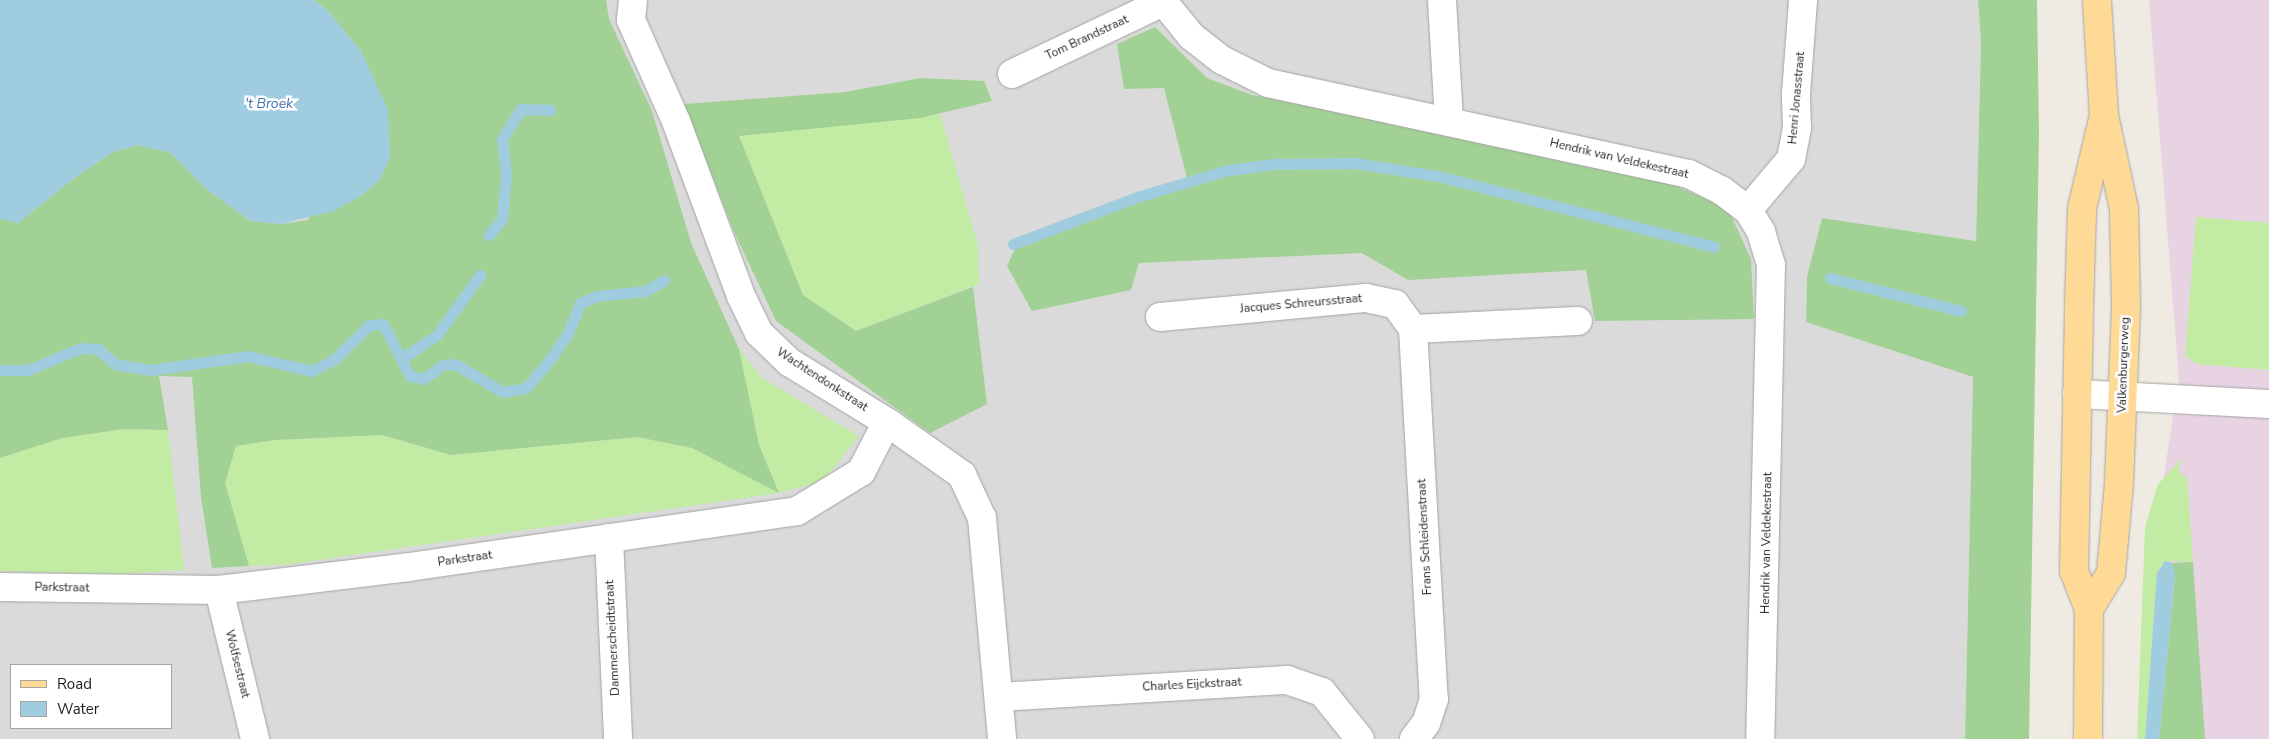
<!DOCTYPE html>
<style>
body{margin:0}
#map{position:relative;width:2269px;height:739px;overflow:hidden;background:#efebe2;font-family:"Nunito Sans",sans-serif}
div>[style]{position:absolute}
.residential>*{inset:0;background:#dbdada}
.industrial>*{inset:0;background:#e8d3e3}
.grass>*{inset:0;background:#c2eca4}
.forest>*{inset:0;background:#a1d194}
.water>*{inset:0;background:#a0ccdf}
.stream>*{height:11px;margin:-5.5px;padding:0 5.5px;transform-origin:5.5px;border-radius:5.5px;background:#a0ccdf}
.roads{filter:drop-shadow(0 0 1px #a4a4a4) drop-shadow(0 0 1px #a4a4a4)}
.minor>*{height:28px;margin:-14px;padding:0 14px;transform-origin:14px;border-radius:14px;background:#fff}
.major>*{height:28px;margin:-14px;padding:0 14px;transform-origin:14px;border-radius:14px;background:#ffda97}
span{translate:-50% -50%;white-space:nowrap;text-align:center;line-height:1.15;-webkit-text-stroke:5px #fff;paint-order:stroke}
.street-label{font-size:12px;color:#1d1d1d}
.water-label{font-size:14px;color:#4473b1;font-style:italic}
.legend{position:absolute;left:10px;top:664px;width:162px;height:65px;box-sizing:border-box;background:#fff;border:1px solid #a5a5a5;margin:0;padding:6px 9px;list-style:none;font-size:15px;color:#1d1d1d}
.legend li{display:flex;align-items:center;gap:10px;height:25px}
.legend b{width:25px;border:1px solid #a5a5a5}
</style>
<div id="map">
<div class="residential">
<i style="clip-path:polygon(evenodd,0 0,1978px 0,1981px 42px,1976px 241px,1822px 218px,1807px 276px,1806px 322px,1973px 377px,1965px 739px,0 739px,0 0,11px 665px,171px 665px,171px 728px,11px 728px,11px 665px)"></i>
</div>
<div class="industrial">
<i style="clip-path:polygon(2149px 0,2269px 0,2269px 739px,2148px 739px,2154px 538px,2179px 380px)"></i>
</div>
<div class="grass">
<i style="clip-path:polygon(940px 114px,978px 245px,979px 284px,856px 331px,803px 295px,739px 136px)"></i>
<i style="clip-path:polygon(2196px 217px,2269px 223px,2269px 370px,2197px 364px,2185px 356px)"></i>
<i style="clip-path:polygon(739px 349px,762px 378px,859px 436px,823px 481px,779px 493px,291px 564px,249px 566px,225px 483px,236px 446px,275px 440px,382px 435px,451px 455px,637px 437px,692px 448px,779px 492px,759px 445px)"></i>
<i style="clip-path:polygon(124px 429px,168px 430px,184px 570px,113px 574px,0 571px,0 458px,62px 438px)"></i>
<i style="clip-path:polygon(2184px 456px,2179px 466px,2180px 473px,2187px 477px,2193px 562px,2165px 561px,2157px 573px,2145px 739px,2137px 739px,2145px 527px,2158px 484px)"></i>
</div>
<div class="forest">
<i style="clip-path:polygon(314px 0,606px 0,609px 19px,652px 111px,691px 243px,739px 349px,759px 445px,779px 493px,692px 448px,637px 437px,451px 455px,382px 435px,275px 440px,236px 446px,225px 483px,249px 566px,212px 568px,201px 497px,192px 377px,159px 376px,168px 430px,124px 429px,62px 438px,0 458px,0 218px,18px 223px,74px 178px,113px 152px,138px 145px,171px 153px,206px 189px,251px 221px,280px 224px,308px 220px,361px 51px,326px 9px)"></i>
<i style="clip-path:polygon(1978px 0,2037px 0,2039px 132px,2029px 739px,1965px 739px,1973px 377px,1806px 322px,1807px 276px,1822px 218px,1976px 241px,1981px 42px)"></i>
<i style="clip-path:polygon(1155px 27px,1207px 78px,1252px 95px,1647px 173px,1728px 209px,1751px 259px,1754px 319px,1595px 321px,1586px 270px,1408px 280px,1362px 253px,1139px 263px,1131px 290px,1032px 311px,1007px 266px,1019px 240px,1084px 212px,1187px 178px,1164px 88px,1124px 89px,1117px 44px)"></i>
<i style="clip-path:polygon(921px 78px,984px 81px,992px 101px,920px 118px,739px 136px,803px 295px,856px 331px,973px 287px,987px 404px,930px 433px,776px 321px,735px 234px,684px 104px,845px 92px)"></i>
<i style="clip-path:polygon(2193px 562px,2205px 739px,2159px 739px,2175px 575px,2172px 563px)"></i>
</div>
<div class="water">
<i style="clip-path:polygon(0 0,314px 0,326px 9px,361px 51px,388px 109px,390px 158px,379px 181px,359px 197px,334px 211px,280px 224px,251px 221px,206px 189px,171px 153px,138px 145px,113px 152px,74px 178px,18px 223px,8px 221px,0 218px)"></i>
<i style="clip-path:polygon(2165px 561px,2172px 563px,2175px 575px,2159px 739px,2145px 739px,2157px 573px)"></i>
</div>
<div class="stream">
<i style="left:489px;top:235px;width:21px;rotate:-51deg"></i>
<i style="left:502px;top:219px;width:44px;rotate:-84.8deg"></i>
<i style="left:506px;top:175px;width:36px;rotate:-96deg"></i>
<i style="left:502px;top:139px;width:36px;rotate:-58deg"></i>
<i style="left:521px;top:109px;width:29px;rotate:2deg"></i>
<i style="left:1013px;top:244px;width:133px;rotate:-20.8deg"></i>
<i style="left:1137px;top:197px;width:91px;rotate:-16.6deg"></i>
<i style="left:1224px;top:171px;width:49px;rotate:-8.3deg"></i>
<i style="left:1272px;top:164px;width:83px;rotate:-0.7deg"></i>
<i style="left:1355px;top:163px;width:88px;rotate:9.1deg"></i>
<i style="left:1442px;top:177px;width:281px;rotate:14.4deg"></i>
<i style="left:1830px;top:278px;width:135px;rotate:14.1deg"></i>
<i style="left:401px;top:359px;width:43px;rotate:-33.7deg"></i>
<i style="left:437px;top:335px;width:74px;rotate:-54.4deg"></i>
<i style="left:0;top:370px;width:28px"></i>
<i style="left:28px;top:370px;width:56px;rotate:-22.9deg"></i>
<i style="left:80px;top:348px;width:18px;rotate:3deg"></i>
<i style="left:98px;top:349px;width:23px;rotate:41deg"></i>
<i style="left:115px;top:364px;width:36px;rotate:10deg"></i>
<i style="left:150px;top:370px;width:99px;rotate:-8.1deg"></i>
<i style="left:248px;top:356px;width:66px;rotate:13.2deg"></i>
<i style="left:312px;top:371px;width:27px;rotate:-28deg"></i>
<i style="left:336px;top:358px;width:47px;rotate:-45deg"></i>
<i style="left:369px;top:325px;width:14px;rotate:-4deg"></i>
<i style="left:383px;top:324px;width:59px;rotate:62.6deg"></i>
<i style="left:410px;top:376px;width:13px;rotate:13deg"></i>
<i style="left:423px;top:379px;width:24px;rotate:-36deg"></i>
<i style="left:442px;top:365px;width:13px;rotate:-4deg"></i>
<i style="left:455px;top:364px;width:56px;rotate:30.3deg"></i>
<i style="left:503px;top:392px;width:23px;rotate:-10deg"></i>
<i style="left:526px;top:388px;width:35px;rotate:-50deg"></i>
<i style="left:549px;top:361px;width:34px;rotate:-56deg"></i>
<i style="left:568px;top:333px;width:32px;rotate:-68deg"></i>
<i style="left:580px;top:303px;width:18px;rotate:-22deg"></i>
<i style="left:597px;top:296px;width:49px;rotate:-5.8deg"></i>
<i style="left:646px;top:291px;width:21px;rotate:-31deg"></i>
</div>
<div class="roads">
<div class="minor">
<i style="left:633px;top:0;width:20px;rotate:96deg"></i>
<i style="left:631px;top:20px;width:111px;rotate:66deg"></i>
<i style="left:676px;top:121px;width:187px;rotate:69.6deg"></i>
<i style="left:741px;top:296px;width:41px;rotate:64.1deg"></i>
<i style="left:759px;top:333px;width:42px;rotate:44deg"></i>
<i style="left:789px;top:362px;width:115px;rotate:31.5deg"></i>
<i style="left:887px;top:422px;width:92px;rotate:35.2deg"></i>
<i style="left:962px;top:475px;width:47px;rotate:65.1deg"></i>
<i style="left:982px;top:518px;width:222px;rotate:84.8deg"></i>
<i style="left:1162px;top:0;width:46px;rotate:51.1deg"></i>
<i style="left:1191px;top:36px;width:39px;rotate:38deg"></i>
<i style="left:1222px;top:60px;width:51px;rotate:26.6deg"></i>
<i style="left:1268px;top:83px;width:431px;rotate:12.2deg"></i>
<i style="left:1689px;top:174px;width:36px;rotate:27deg"></i>
<i style="left:1721px;top:190px;width:34px;rotate:37deg"></i>
<i style="left:1748px;top:210px;width:26px;rotate:59deg"></i>
<i style="left:1761px;top:232px;width:34px;rotate:73deg"></i>
<i style="left:1771px;top:265px;width:474px;rotate:91.3deg"></i>
<i style="left:1442px;top:0;width:120px;rotate:86.7deg"></i>
<i style="left:1012px;top:74px;width:167px;rotate:-25.5deg"></i>
<i style="left:1748px;top:210px;width:67px;rotate:-49.9deg"></i>
<i style="left:1791px;top:159px;width:33px;rotate:-79deg"></i>
<i style="left:1797px;top:127px;width:33px;rotate:-92deg"></i>
<i style="left:1796px;top:94px;width:94px;rotate:-85.7deg"></i>
<i style="left:1160px;top:317px;width:207px;rotate:-5.3deg"></i>
<i style="left:1366px;top:298px;width:30px;rotate:12deg"></i>
<i style="left:1395px;top:304px;width:31px;rotate:54deg"></i>
<i style="left:1413px;top:329px;width:371px;rotate:86.8deg"></i>
<i style="left:1434px;top:699px;width:25px;rotate:108deg"></i>
<i style="left:1426px;top:723px;width:20px;rotate:127deg"></i>
<i style="left:1413px;top:329px;width:165px;rotate:-2.8deg"></i>
<i style="left:2077px;top:394px;width:192px;rotate:3deg"></i>
<i style="left:609px;top:538px;width:201px;rotate:87.4deg"></i>
<i style="left:0;top:587px;width:219px;rotate:0.8deg"></i>
<i style="left:219px;top:590px;width:191px;rotate:-6.9deg"></i>
<i style="left:409px;top:567px;width:392px;rotate:-8.2deg"></i>
<i style="left:797px;top:511px;width:75px;rotate:-31.4deg"></i>
<i style="left:861px;top:472px;width:56px;rotate:-62.5deg"></i>
<i style="left:219px;top:590px;width:153px;rotate:76.4deg"></i>
<i style="left:999px;top:697px;width:289px;rotate:-3.4deg"></i>
<i style="left:1287px;top:680px;width:37px;rotate:19deg"></i>
<i style="left:1322px;top:692px;width:60px;rotate:51deg"></i>
</div>
<div class="major">
<i style="left:2089px;top:609px;width:42px;rotate:-58.6deg"></i>
<i style="left:2111px;top:573px;width:90px;rotate:-84.9deg"></i>
<i style="left:2119px;top:483px;width:177px;rotate:-87.7deg"></i>
<i style="left:2126px;top:306px;width:97px;rotate:-91.2deg"></i>
<i style="left:2124px;top:209px;width:95px;rotate:-102.1deg"></i>
<i style="left:2104px;top:116px;width:116px;rotate:-93.5deg"></i>
<i style="left:2088px;top:739px;width:130px;rotate:-89.6deg"></i>
<i style="left:2089px;top:609px;width:41px;rotate:-111.5deg"></i>
<i style="left:2074px;top:571px;width:265px;rotate:-88.9deg"></i>
<i style="left:2079px;top:306px;width:98px;rotate:-88.2deg"></i>
<i style="left:2082px;top:208px;width:95px;rotate:-76.6deg"></i>
</div>
</div>
<div class="street-label">
<span style="left:1087px;top:38px;rotate:-25deg">Tom Brandstraat</span>
<span style="left:1797px;top:98px;rotate:-85deg">Henri Jonasstraat</span>
<span style="left:1619px;top:159px;rotate:13deg">Hendrik van Veldekestraat</span>
<span style="left:1301px;top:304px;rotate:-5deg">Jacques Schreursstraat</span>
<span style="left:2124px;top:365px;rotate:-88deg">Valkenburgerweg</span>
<span style="left:822px;top:380px;rotate:33deg">Wachtendonkstraat</span>
<span style="left:1425px;top:537px;rotate:-93deg">Frans Schleidenstraat</span>
<span style="left:1767px;top:543px;rotate:-89deg">Hendrik van Veldekestraat</span>
<span style="left:465px;top:559px;rotate:-8deg">Parkstraat</span>
<span style="left:62px;top:588px;rotate:1deg">Parkstraat</span>
<span style="left:613px;top:638px;rotate:-93deg">Dammerscheidtstraat</span>
<span style="left:237px;top:664px;rotate:76deg">Wolfsestraat</span>
<span style="left:1192px;top:685px;rotate:-3deg">Charles Eijckstraat</span>
</div>
<div class="water-label">
<span style="left:269px;top:104px">'t Broek</span>
</div>
<ul class="legend">
<li><b style="height:6px;background:#ffda97"></b>Road</li>
<li><b style="height:14px;background:#a0ccdf"></b>Water</li>
</ul>
</div>
